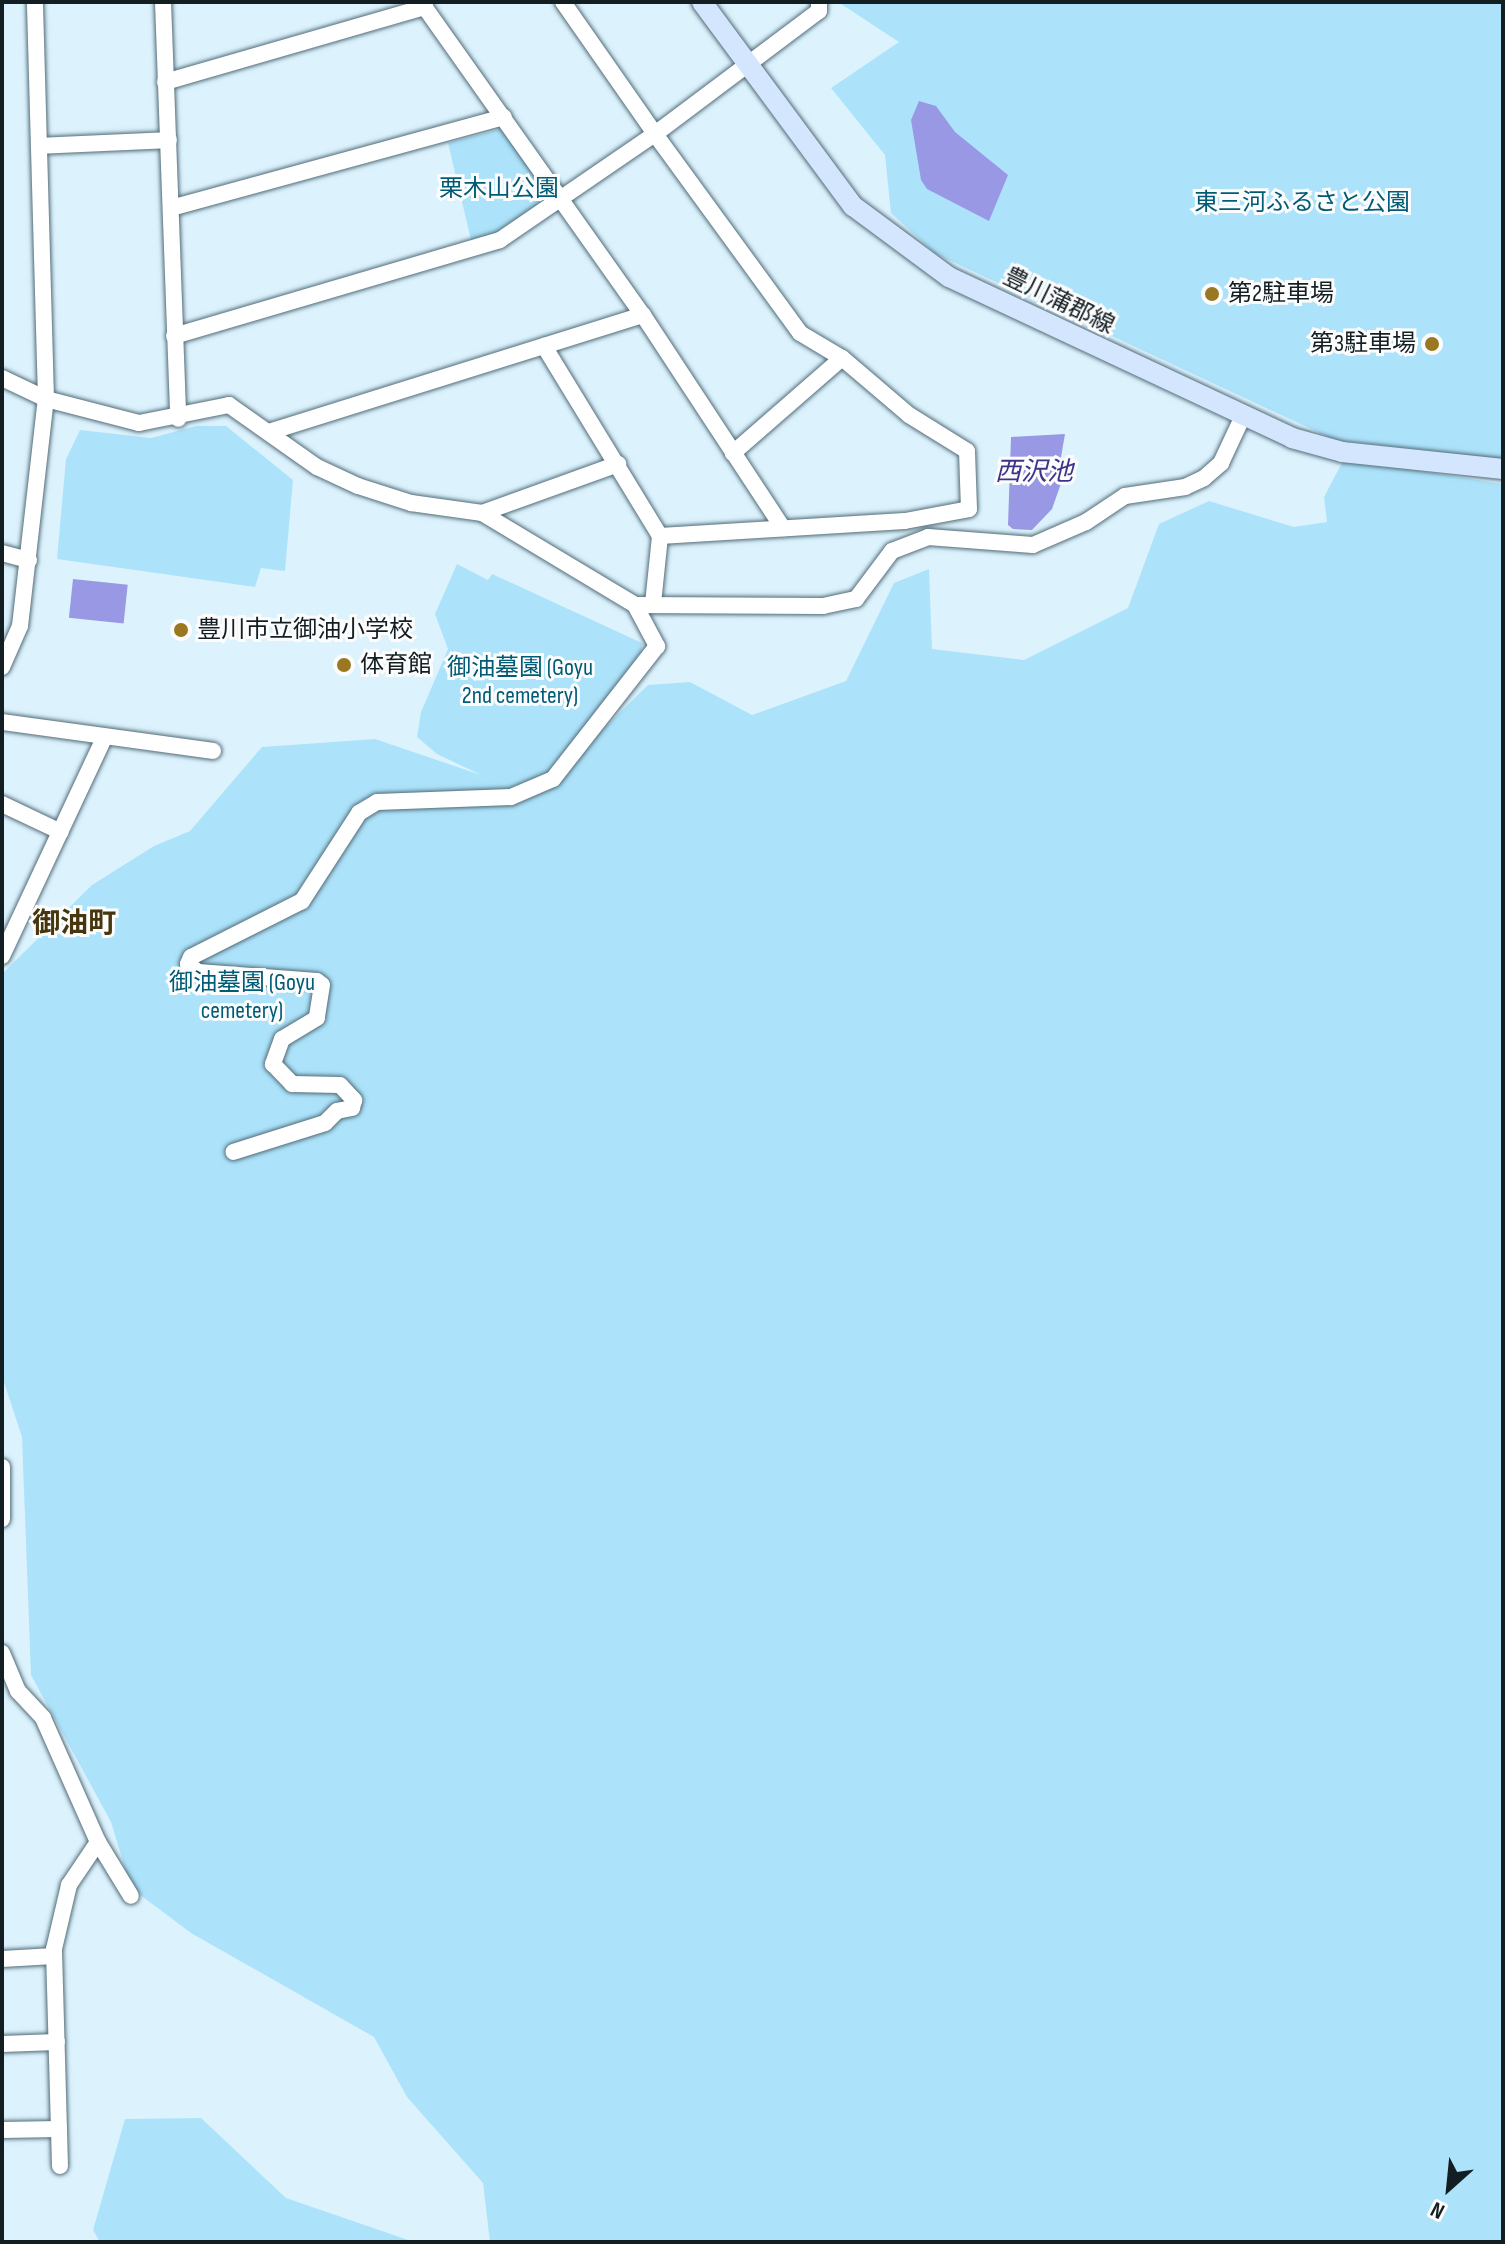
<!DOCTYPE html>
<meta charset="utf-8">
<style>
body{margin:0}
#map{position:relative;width:1505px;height:2244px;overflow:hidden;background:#dcf3fe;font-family:"Sofia Sans Condensed","Noto Sans JP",sans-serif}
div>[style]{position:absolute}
.green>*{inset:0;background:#ace3fb}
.water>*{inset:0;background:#9898e4;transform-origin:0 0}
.roads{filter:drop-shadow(0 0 2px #526c78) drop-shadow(0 0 2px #526c78)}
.minor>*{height:16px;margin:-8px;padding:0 8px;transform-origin:8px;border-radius:8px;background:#fff}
.major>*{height:20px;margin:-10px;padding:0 10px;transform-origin:10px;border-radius:10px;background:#d4e6fe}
.dots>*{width:22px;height:22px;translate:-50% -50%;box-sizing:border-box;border:4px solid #fcfcfc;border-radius:50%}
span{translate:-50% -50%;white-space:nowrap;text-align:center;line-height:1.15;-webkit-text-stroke:6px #fcfcfc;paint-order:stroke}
.park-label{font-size:24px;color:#005b76}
.poi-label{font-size:24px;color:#131e23}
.left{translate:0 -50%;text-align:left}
.right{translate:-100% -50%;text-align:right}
.street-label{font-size:24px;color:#131e23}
.water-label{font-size:26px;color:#3e338b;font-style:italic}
.quarter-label{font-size:28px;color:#46350d;font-weight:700}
.frame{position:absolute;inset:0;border:4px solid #131e23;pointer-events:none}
.north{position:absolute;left:1409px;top:2148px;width:80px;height:80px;-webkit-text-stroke:6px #fcfcfc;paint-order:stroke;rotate:207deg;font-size:22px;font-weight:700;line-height:32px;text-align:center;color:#131e23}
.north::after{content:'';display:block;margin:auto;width:28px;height:36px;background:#131e23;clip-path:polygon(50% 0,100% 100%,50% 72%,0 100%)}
</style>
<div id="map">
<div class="green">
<i style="clip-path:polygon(838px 2px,1503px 2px,1503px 460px,1335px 440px,936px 254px,891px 213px,885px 155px,831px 88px,899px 42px)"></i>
<i style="clip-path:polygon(504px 128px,552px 197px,499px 237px,472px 244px,448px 143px)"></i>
<i style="clip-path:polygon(196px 426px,226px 426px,293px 480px,285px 571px,261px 568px,255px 587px,57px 559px,66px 459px,80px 430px,151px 438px)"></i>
<i style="clip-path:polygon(1344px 459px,1503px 484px,1503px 2242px,490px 2242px,483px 2183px,407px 2097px,374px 2037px,191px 1933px,131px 1888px,111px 1822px,31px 1675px,22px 1437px,2px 1376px,2px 974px,92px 885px,154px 846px,190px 831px,262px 747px,375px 739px,481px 775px,437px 754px,417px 737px,421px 712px,448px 649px,435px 614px,457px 564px,488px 580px,492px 574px,642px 643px,641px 657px,537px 794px,648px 685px,690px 682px,752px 715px,846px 681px,894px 583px,929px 569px,932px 649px,1024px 660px,1128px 608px,1159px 524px,1209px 501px,1294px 527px,1327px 522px,1324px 497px)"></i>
<i style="clip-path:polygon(201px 2118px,286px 2198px,414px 2242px,100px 2242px,93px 2230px,125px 2119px)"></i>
</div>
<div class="water">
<i style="clip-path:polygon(919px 101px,936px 106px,955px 132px,1008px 175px,989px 221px,927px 189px,921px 180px,911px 120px)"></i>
<i style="clip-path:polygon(1065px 434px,1060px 463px,1065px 472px,1052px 509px,1032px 530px,1013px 529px,1008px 525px,1011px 437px)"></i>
<i style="left:73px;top:579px;width:55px;height:39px;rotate:6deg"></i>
</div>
<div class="roads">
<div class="minor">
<i style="left:163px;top:2px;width:417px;rotate:87.9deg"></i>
<i style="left:421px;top:2px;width:384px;rotate:54.7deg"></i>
<i style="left:643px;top:315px;width:255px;rotate:56.7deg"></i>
<i style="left:563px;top:2px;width:161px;rotate:55.1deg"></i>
<i style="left:655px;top:134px;width:205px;rotate:-36.9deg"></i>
<i style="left:819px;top:11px;width:9px;rotate:-90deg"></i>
<i style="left:165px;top:82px;width:271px;rotate:-16.1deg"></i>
<i style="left:39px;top:146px;width:130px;rotate:-2.6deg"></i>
<i style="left:171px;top:208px;width:345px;rotate:-15.3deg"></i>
<i style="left:174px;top:336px;width:340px;rotate:-16.4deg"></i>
<i style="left:500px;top:240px;width:188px;rotate:-34.4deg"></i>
<i style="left:655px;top:134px;width:246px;rotate:53.9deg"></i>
<i style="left:800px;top:333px;width:49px;rotate:30.8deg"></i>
<i style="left:842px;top:358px;width:145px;rotate:138.9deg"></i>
<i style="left:544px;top:346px;width:223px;rotate:58.6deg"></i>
<i style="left:660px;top:536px;width:245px;rotate:-3.5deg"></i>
<i style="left:905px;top:521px;width:65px;rotate:-10.6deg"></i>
<i style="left:969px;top:509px;width:58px;rotate:-92deg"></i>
<i style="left:967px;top:451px;width:68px;rotate:-148.2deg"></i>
<i style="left:909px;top:415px;width:88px;rotate:-139.6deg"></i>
<i style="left:2px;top:378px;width:49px;rotate:25.5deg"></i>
<i style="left:46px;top:399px;width:96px;rotate:14.5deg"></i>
<i style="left:139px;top:423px;width:92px;rotate:-11.3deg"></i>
<i style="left:229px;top:405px;width:108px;rotate:35.2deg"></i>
<i style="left:317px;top:467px;width:45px;rotate:24.9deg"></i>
<i style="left:358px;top:486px;width:56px;rotate:17.8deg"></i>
<i style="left:411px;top:503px;width:72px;rotate:8deg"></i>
<i style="left:482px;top:513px;width:179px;rotate:31deg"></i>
<i style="left:635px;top:605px;width:47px;rotate:61.8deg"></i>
<i style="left:657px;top:646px;width:169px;rotate:128deg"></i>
<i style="left:553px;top:779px;width:46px;rotate:156.8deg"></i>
<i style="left:511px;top:797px;width:134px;rotate:177.9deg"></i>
<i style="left:377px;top:802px;width:21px;rotate:149deg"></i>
<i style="left:359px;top:813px;width:105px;rotate:122.9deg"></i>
<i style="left:302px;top:901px;width:124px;rotate:153.2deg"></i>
<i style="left:191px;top:957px;width:8px;rotate:113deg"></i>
<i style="left:188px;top:964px;width:13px;rotate:39deg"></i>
<i style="left:198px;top:972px;width:119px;rotate:4.3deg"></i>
<i style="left:317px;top:981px;width:6px;rotate:39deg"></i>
<i style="left:322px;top:985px;width:33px;rotate:99deg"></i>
<i style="left:317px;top:1018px;width:41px;rotate:149deg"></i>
<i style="left:282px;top:1039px;width:27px;rotate:110deg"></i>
<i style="left:273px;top:1064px;width:28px;rotate:46deg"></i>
<i style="left:292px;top:1084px;width:48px;rotate:1.2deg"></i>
<i style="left:340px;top:1085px;width:21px;rotate:47deg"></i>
<i style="left:354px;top:1100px;width:8px;rotate:104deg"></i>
<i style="left:352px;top:1108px;width:15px;rotate:169deg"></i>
<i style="left:337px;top:1111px;width:17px;rotate:135deg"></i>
<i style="left:325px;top:1123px;width:96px;rotate:162.5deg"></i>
<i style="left:269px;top:432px;width:392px;rotate:-17.4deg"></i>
<i style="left:482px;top:513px;width:145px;rotate:-19.8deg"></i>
<i style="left:2px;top:553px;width:28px;rotate:15deg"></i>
<i style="left:653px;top:604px;width:68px;rotate:-84.1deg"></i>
<i style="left:635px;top:605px;width:188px;rotate:0.3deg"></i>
<i style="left:823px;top:606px;width:34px;rotate:-12deg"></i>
<i style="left:856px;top:599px;width:60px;rotate:-53.1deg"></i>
<i style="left:892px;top:551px;width:39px;rotate:-21deg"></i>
<i style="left:928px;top:537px;width:105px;rotate:4.4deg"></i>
<i style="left:1033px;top:545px;width:58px;rotate:-23.5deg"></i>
<i style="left:1086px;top:522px;width:47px;rotate:-33.7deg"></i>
<i style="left:1125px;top:496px;width:61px;rotate:-8.5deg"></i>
<i style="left:1185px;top:487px;width:21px;rotate:-25deg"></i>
<i style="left:1204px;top:478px;width:23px;rotate:-41deg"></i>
<i style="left:1221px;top:463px;width:52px;rotate:-64.9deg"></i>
<i style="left:2px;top:667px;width:45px;rotate:-66.3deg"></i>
<i style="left:20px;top:626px;width:228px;rotate:-83.5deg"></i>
<i style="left:46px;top:399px;width:397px;rotate:-91.6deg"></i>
<i style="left:2px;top:722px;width:213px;rotate:7.8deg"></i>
<i style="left:2px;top:804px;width:65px;rotate:25.4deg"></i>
<i style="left:2px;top:956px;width:241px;rotate:-64.9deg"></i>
<i style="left:2px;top:1467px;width:52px;rotate:90deg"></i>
<i style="left:2px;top:1653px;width:41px;rotate:67.2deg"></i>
<i style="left:18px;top:1691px;width:37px;rotate:47deg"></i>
<i style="left:43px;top:1718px;width:136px;rotate:66.1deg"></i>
<i style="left:98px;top:1842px;width:63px;rotate:58.6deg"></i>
<i style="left:2px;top:1959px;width:52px;rotate:-3.3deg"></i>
<i style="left:2px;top:2044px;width:55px;rotate:-2.1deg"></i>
<i style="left:2px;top:2130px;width:57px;rotate:-1deg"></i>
<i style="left:60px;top:2166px;width:217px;rotate:-91.6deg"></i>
<i style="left:54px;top:1949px;width:66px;rotate:-76.8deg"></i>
<i style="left:69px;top:1885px;width:52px;rotate:-56deg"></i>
</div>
<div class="major">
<i style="left:702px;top:2px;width:254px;rotate:53.5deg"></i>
<i style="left:853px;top:206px;width:119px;rotate:36.5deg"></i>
<i style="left:949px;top:277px;width:379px;rotate:25.1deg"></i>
<i style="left:1292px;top:438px;width:52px;rotate:15.6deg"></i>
<i style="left:1342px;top:452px;width:162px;rotate:6deg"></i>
</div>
</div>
<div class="dots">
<i style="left:1212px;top:294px;background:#9a7822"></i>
<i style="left:1432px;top:344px;background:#9a7822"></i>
<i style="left:181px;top:630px;background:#9a7822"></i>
<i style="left:344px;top:665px;background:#9a7822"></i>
</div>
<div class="park-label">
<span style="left:499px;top:189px">栗木山公園</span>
<span style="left:1302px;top:203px">東三河ふるさと公園</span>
<span style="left:520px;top:682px">御油墓園 (Goyu<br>2nd cemetery)</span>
<span style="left:242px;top:997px">御油墓園 (Goyu<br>cemetery)</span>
</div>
<div class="poi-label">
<span class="left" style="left:1228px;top:294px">第2駐車場</span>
<span class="right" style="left:1416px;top:344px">第3駐車場</span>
<span class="left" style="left:197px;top:630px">豊川市立御油小学校</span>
<span class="left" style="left:360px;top:665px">体育館</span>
</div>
<div class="street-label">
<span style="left:1059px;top:301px;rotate:26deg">豊川蒲郡線</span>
</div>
<div class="water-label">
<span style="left:1034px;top:473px">西沢池</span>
</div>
<div class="quarter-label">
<span style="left:74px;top:924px">御油町</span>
</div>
<div class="frame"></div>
<div class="north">N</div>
</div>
